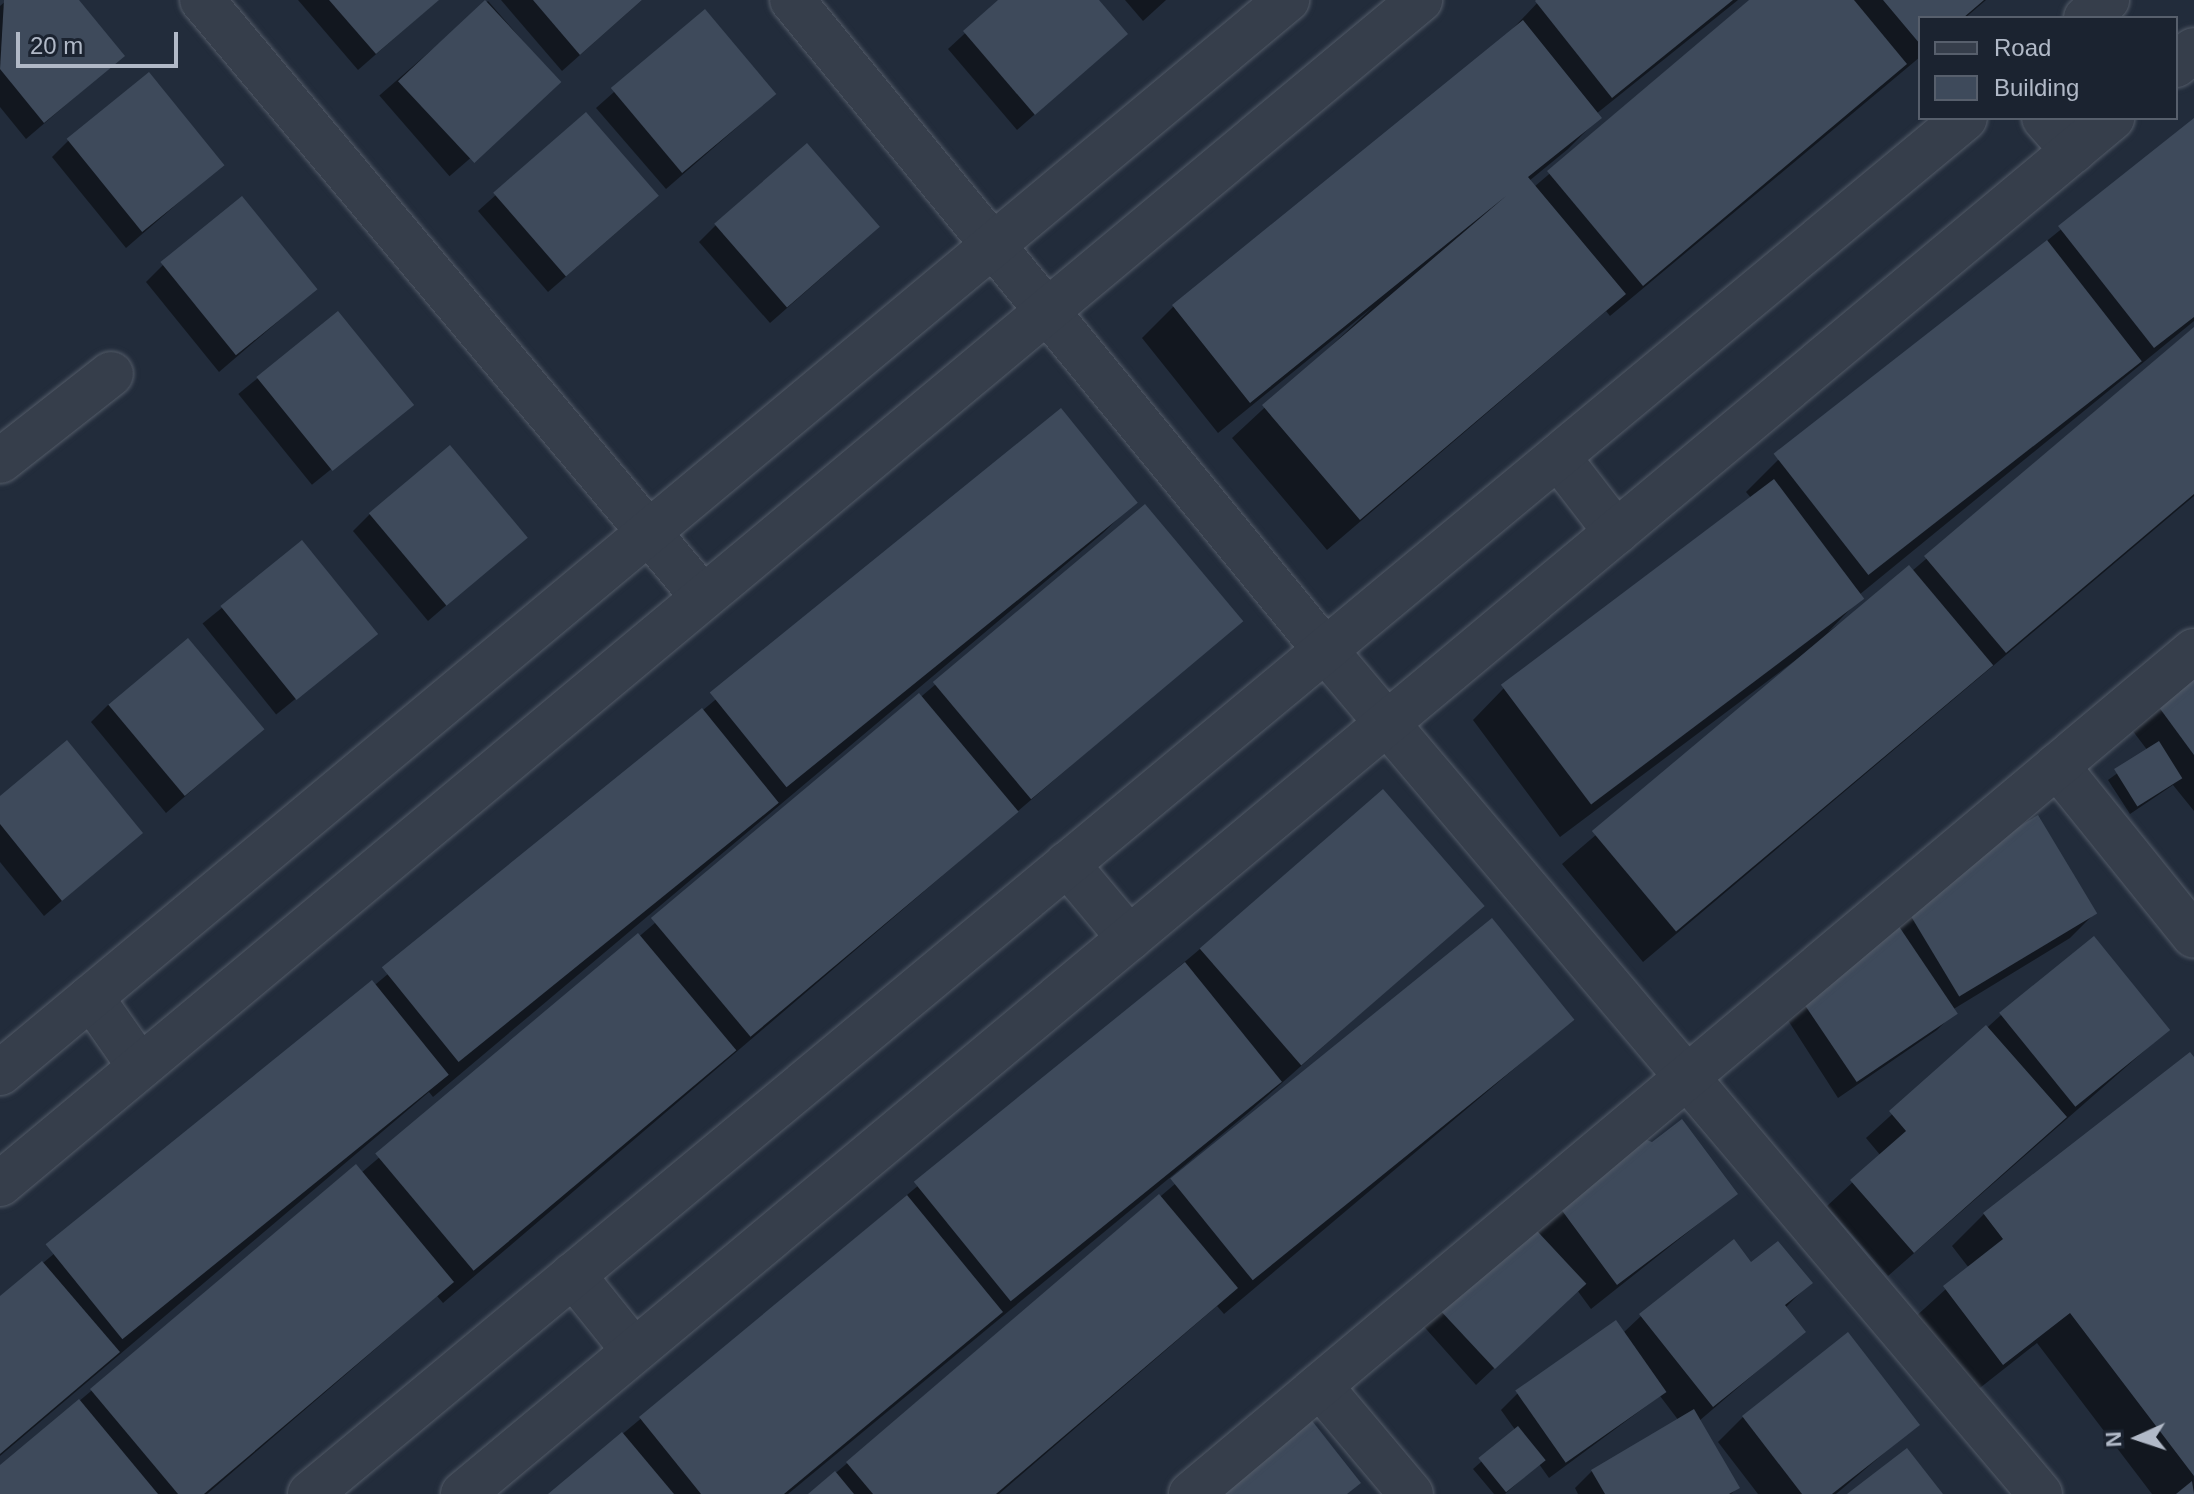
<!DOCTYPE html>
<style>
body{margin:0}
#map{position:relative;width:2194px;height:1494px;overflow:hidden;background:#222c3b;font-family:Helvetica,sans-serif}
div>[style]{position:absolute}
.shadow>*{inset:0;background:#0007;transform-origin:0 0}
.building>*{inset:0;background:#3e4a5b;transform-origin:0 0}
.roads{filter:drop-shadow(0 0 2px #545c69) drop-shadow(0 0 2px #545c69)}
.minor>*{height:44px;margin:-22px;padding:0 22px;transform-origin:22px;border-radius:22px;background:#363e4b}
span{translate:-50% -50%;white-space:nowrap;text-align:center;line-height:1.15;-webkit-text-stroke:7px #1b2330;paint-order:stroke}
.legend{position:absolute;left:1918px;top:16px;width:260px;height:104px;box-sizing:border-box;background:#1b2330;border:2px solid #575f6c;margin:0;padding:10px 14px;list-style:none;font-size:24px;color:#b1b9c7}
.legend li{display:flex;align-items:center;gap:16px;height:40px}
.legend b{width:40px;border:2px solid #575f6c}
.north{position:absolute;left:2098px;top:1398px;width:80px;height:80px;-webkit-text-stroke:6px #1b2330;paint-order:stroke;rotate:267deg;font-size:22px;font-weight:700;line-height:32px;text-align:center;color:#b1b9c7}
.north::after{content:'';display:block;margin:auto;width:28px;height:36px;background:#b1b9c7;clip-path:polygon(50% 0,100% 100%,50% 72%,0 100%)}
.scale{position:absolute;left:16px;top:32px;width:162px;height:36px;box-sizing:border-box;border:4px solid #b1b9c7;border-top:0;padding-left:10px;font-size:24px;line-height:28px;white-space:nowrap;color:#b1b9c7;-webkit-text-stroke:6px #1b2330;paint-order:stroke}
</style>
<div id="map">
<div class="shadow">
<i style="clip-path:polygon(7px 0,76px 0,123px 56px,26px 139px,0 107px,0 6px)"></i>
<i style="clip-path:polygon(298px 0,438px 0,358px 70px)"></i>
<i style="clip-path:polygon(501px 0,642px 0,562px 71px)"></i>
<i style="clip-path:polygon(1001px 0,1096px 0,1126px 34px,1017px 130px,948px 49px)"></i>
<i style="clip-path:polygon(1125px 0,1166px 0,1143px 21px)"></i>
<i style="clip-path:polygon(1540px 0,1738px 0,1596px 114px,1599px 118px,1568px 149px,1529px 181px,1534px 187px,1753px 0,1986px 0,1965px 18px,1920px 18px,1920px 57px,1610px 316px,1606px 311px,1327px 550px,1232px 438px,1373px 307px,1218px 433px,1142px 338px,1174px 306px,1506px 36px)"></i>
<i style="left:488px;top:1px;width:107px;height:144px;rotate:49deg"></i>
<i style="clip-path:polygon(704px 12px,757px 110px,666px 189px,596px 108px)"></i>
<i style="clip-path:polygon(586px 114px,639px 213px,548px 292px,478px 211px)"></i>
<i style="clip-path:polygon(2194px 121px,2194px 321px,1859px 595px,1861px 598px,1828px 632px,1912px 571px,2194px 330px,2194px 496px,1643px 962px,1562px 864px,1829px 635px,1560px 837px,1473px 720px,1504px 688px,1752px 499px,1746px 492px,1778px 460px)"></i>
<i style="clip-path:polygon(69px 140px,222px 165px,126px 248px,52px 157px)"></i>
<i style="clip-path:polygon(716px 225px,860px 244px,770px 323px,699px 242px)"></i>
<i style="clip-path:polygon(163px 265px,316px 289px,219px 372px,146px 282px)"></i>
<i style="left:337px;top:314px;width:117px;height:127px;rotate:51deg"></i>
<i style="clip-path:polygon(1060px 411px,1135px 502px,1103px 533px,433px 1097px,429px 1092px,0 1456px,0 1299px)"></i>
<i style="clip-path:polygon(370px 514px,524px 538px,428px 621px,353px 531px)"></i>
<i style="left:302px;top:543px;width:117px;height:128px;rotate:51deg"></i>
<i style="clip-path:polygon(1240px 621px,443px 1303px,437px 1296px,207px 1494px,0 1494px,0 1468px,356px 1167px,361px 1173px,936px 684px)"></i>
<i style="clip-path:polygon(2194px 665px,2194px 811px,2173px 785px,2130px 814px,2108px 780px,2148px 751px,2126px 722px)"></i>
<i style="clip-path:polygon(108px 705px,261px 730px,166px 813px,91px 722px)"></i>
<i style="clip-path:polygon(0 798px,141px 833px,44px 916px,0 862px)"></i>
<i style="clip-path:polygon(1903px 900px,2095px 913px,2070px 938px,1952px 1010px,1954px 1013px,1937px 1030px,1838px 1098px,1782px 1011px)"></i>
<i style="clip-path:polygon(1481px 907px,1249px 1112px,788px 1494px,551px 1494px,1200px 949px)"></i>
<i style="clip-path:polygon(2001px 1015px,2168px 1030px,1888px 1276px,1827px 1206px,1881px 1156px,1866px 1138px)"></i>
<i style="clip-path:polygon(1572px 1020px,1224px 1314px,1217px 1306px,999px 1494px,811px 1494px,1175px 1184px)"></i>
<i style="clip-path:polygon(2190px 1055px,2194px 1494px,2152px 1494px,2037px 1343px,1971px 1395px,1913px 1319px,1969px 1268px,1952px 1246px,1984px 1214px)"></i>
<i style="clip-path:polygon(1736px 1194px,1591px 1309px,1577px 1290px,1476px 1385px,1419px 1321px,1554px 1199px)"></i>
<i style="clip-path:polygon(1751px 1264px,1810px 1283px,1785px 1308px,1803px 1332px,1699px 1421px,1738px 1487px,1731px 1494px,1578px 1494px,1575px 1488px,1592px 1471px,1679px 1421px,1660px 1396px,1549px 1478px,1539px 1464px,1505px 1494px,1494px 1494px,1473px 1469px,1516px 1431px,1501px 1410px,1518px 1393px,1623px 1333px,1641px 1316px)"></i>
<i style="clip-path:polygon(1743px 1417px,1917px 1425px,1836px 1494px,1758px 1494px,1718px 1442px)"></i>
</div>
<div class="building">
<i style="clip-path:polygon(4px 0,79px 0,125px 56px,44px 123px,0 69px)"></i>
<i style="clip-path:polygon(329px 0,439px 0,376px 54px)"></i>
<i style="left:485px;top:0;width:112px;height:119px;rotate:47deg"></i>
<i style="clip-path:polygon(533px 0,642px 0,580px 55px)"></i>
<i style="clip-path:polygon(998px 0,1099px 0,1128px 34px,1035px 115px,963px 31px)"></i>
<i style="clip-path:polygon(1733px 0,1612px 98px,1535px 1px,1536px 0)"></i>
<i style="clip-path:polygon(1749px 0,1854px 0,1907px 64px,1643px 286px,1547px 171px)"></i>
<i style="clip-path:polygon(1883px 0,1984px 0,1963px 18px,1920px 18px,1920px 44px)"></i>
<i style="left:705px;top:9px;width:111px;height:123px;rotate:50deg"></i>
<i style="clip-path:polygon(1523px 20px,1602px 118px,1528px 177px,1626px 294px,1360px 520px,1262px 405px,1506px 196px,1250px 403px,1172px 305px)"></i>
<i style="left:149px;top:72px;width:120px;height:106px;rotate:51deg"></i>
<i style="left:586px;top:112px;width:111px;height:123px;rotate:49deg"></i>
<i style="clip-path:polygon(2194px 118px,2194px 317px,2154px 348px,2058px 226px)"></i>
<i style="left:807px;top:143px;width:111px;height:123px;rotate:49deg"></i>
<i style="left:242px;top:196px;width:120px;height:105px;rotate:51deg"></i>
<i style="left:2047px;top:240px;width:154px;height:347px;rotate:52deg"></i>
<i style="left:338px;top:311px;width:121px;height:105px;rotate:51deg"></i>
<i style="clip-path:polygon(2194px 327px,2194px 494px,2006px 653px,1924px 556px)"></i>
<i style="left:1061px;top:408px;width:122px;height:452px;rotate:51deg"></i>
<i style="left:450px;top:445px;width:121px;height:106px;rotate:50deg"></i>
<i style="left:1774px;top:479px;width:150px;height:342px;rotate:53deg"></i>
<i style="left:1145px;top:504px;width:153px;height:277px;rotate:50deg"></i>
<i style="left:302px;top:540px;width:121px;height:105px;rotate:51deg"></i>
<i style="left:1909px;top:565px;width:131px;height:414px;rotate:50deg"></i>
<i style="left:188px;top:638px;width:119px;height:104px;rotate:50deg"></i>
<i style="clip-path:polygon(2194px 663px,2194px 755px,2150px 695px)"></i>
<i style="left:919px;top:693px;width:155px;height:350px;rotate:50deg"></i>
<i style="left:702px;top:708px;width:122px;height:412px;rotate:51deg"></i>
<i style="clip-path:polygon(67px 740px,143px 833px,62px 901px,0 824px,0 796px)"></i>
<i style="left:2159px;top:741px;width:44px;height:53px;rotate:58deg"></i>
<i style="left:1383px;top:789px;width:155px;height:243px;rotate:49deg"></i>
<i style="left:2038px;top:815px;width:115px;height:161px;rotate:59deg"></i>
<i style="left:1492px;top:918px;width:131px;height:414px;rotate:51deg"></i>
<i style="left:1898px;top:925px;width:107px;height:122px;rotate:56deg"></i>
<i style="left:638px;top:933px;width:153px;height:343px;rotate:50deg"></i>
<i style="left:2094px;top:936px;width:121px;height:122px;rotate:51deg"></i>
<i style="left:1185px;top:962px;width:154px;height:349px;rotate:51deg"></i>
<i style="left:372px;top:980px;width:122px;height:420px;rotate:51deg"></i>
<i style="clip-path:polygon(1986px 1025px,2067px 1117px,1914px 1253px,1850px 1180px,1906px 1131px,1889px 1111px)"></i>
<i style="clip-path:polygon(2190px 1052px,2194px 1057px,2194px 1476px,2070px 1313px,2003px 1365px,1943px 1286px,2003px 1239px,1983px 1213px)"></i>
<i style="clip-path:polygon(1682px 1119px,1738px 1194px,1617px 1285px,1552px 1197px,1634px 1135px,1652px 1142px)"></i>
<i style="clip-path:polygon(356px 1164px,454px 1282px,204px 1494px,178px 1494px,90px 1389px)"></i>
<i style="clip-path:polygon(1159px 1194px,1238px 1288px,996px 1494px,873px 1494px,846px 1462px)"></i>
<i style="clip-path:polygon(907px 1195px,1003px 1312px,784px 1494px,701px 1494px,639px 1417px)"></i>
<i style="left:1525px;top:1218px;width:90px;height:125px;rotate:47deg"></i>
<i style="clip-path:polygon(1734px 1239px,1751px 1262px,1778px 1241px,1813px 1283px,1785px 1305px,1806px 1332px,1713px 1407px,1639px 1314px)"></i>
<i style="clip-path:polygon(42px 1261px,120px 1352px,0 1454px,0 1296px)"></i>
<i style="left:1616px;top:1320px;width:88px;height:123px;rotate:55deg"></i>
<i style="clip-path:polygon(1848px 1332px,1920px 1425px,1832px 1494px,1802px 1494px,1742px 1416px)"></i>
<i style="clip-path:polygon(79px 1399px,158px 1494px,0 1494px,0 1465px)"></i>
<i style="clip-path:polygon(1302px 1408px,1361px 1483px,1347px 1494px,1203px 1494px)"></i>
<i style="clip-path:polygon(1694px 1409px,1740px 1488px,1729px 1494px,1605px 1494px,1591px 1470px)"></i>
<i style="left:1518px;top:1426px;width:44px;height:51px;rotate:51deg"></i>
<i style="clip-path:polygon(622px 1432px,674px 1494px,548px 1494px)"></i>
<i style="clip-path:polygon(1907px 1448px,1943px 1494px,1847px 1494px)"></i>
<i style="clip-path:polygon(835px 1471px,854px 1494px,808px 1494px)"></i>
<i style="clip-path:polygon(2192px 1481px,2194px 1494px,2176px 1494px)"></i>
</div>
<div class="roads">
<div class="minor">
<i style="left:202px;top:0;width:779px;rotate:50deg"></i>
<i style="left:792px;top:0;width:841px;rotate:50.65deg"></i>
<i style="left:1325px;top:650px;width:1106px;rotate:49.73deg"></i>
<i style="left:2086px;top:18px;width:28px;rotate:-41deg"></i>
<i style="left:2176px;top:65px;width:23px;rotate:-40deg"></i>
<i style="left:2044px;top:118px;width:44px;rotate:48.7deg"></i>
<i style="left:1558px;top:457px;width:95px;rotate:52.3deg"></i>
<i style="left:0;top:461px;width:141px;rotate:-38.1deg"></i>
<i style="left:2057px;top:766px;width:218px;rotate:51.1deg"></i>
<i style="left:1067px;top:864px;width:97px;rotate:50deg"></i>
<i style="left:91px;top:997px;width:85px;rotate:55deg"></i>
<i style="left:0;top:1073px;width:1676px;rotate:-39.82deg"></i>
<i style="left:0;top:1184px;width:1849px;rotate:-39.82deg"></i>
<i style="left:573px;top:1275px;width:97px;rotate:51.2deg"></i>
<i style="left:1320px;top:1386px;width:141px;rotate:49.9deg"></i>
<i style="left:310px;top:1494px;width:2152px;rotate:-39.74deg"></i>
<i style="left:463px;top:1494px;width:2148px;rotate:-39.84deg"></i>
<i style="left:1191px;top:1494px;width:1310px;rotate:-40.05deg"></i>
</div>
</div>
<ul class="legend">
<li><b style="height:10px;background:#363e4b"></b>Road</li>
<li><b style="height:22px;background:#3e4a5b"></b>Building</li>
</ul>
<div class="north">N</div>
<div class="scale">20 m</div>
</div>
